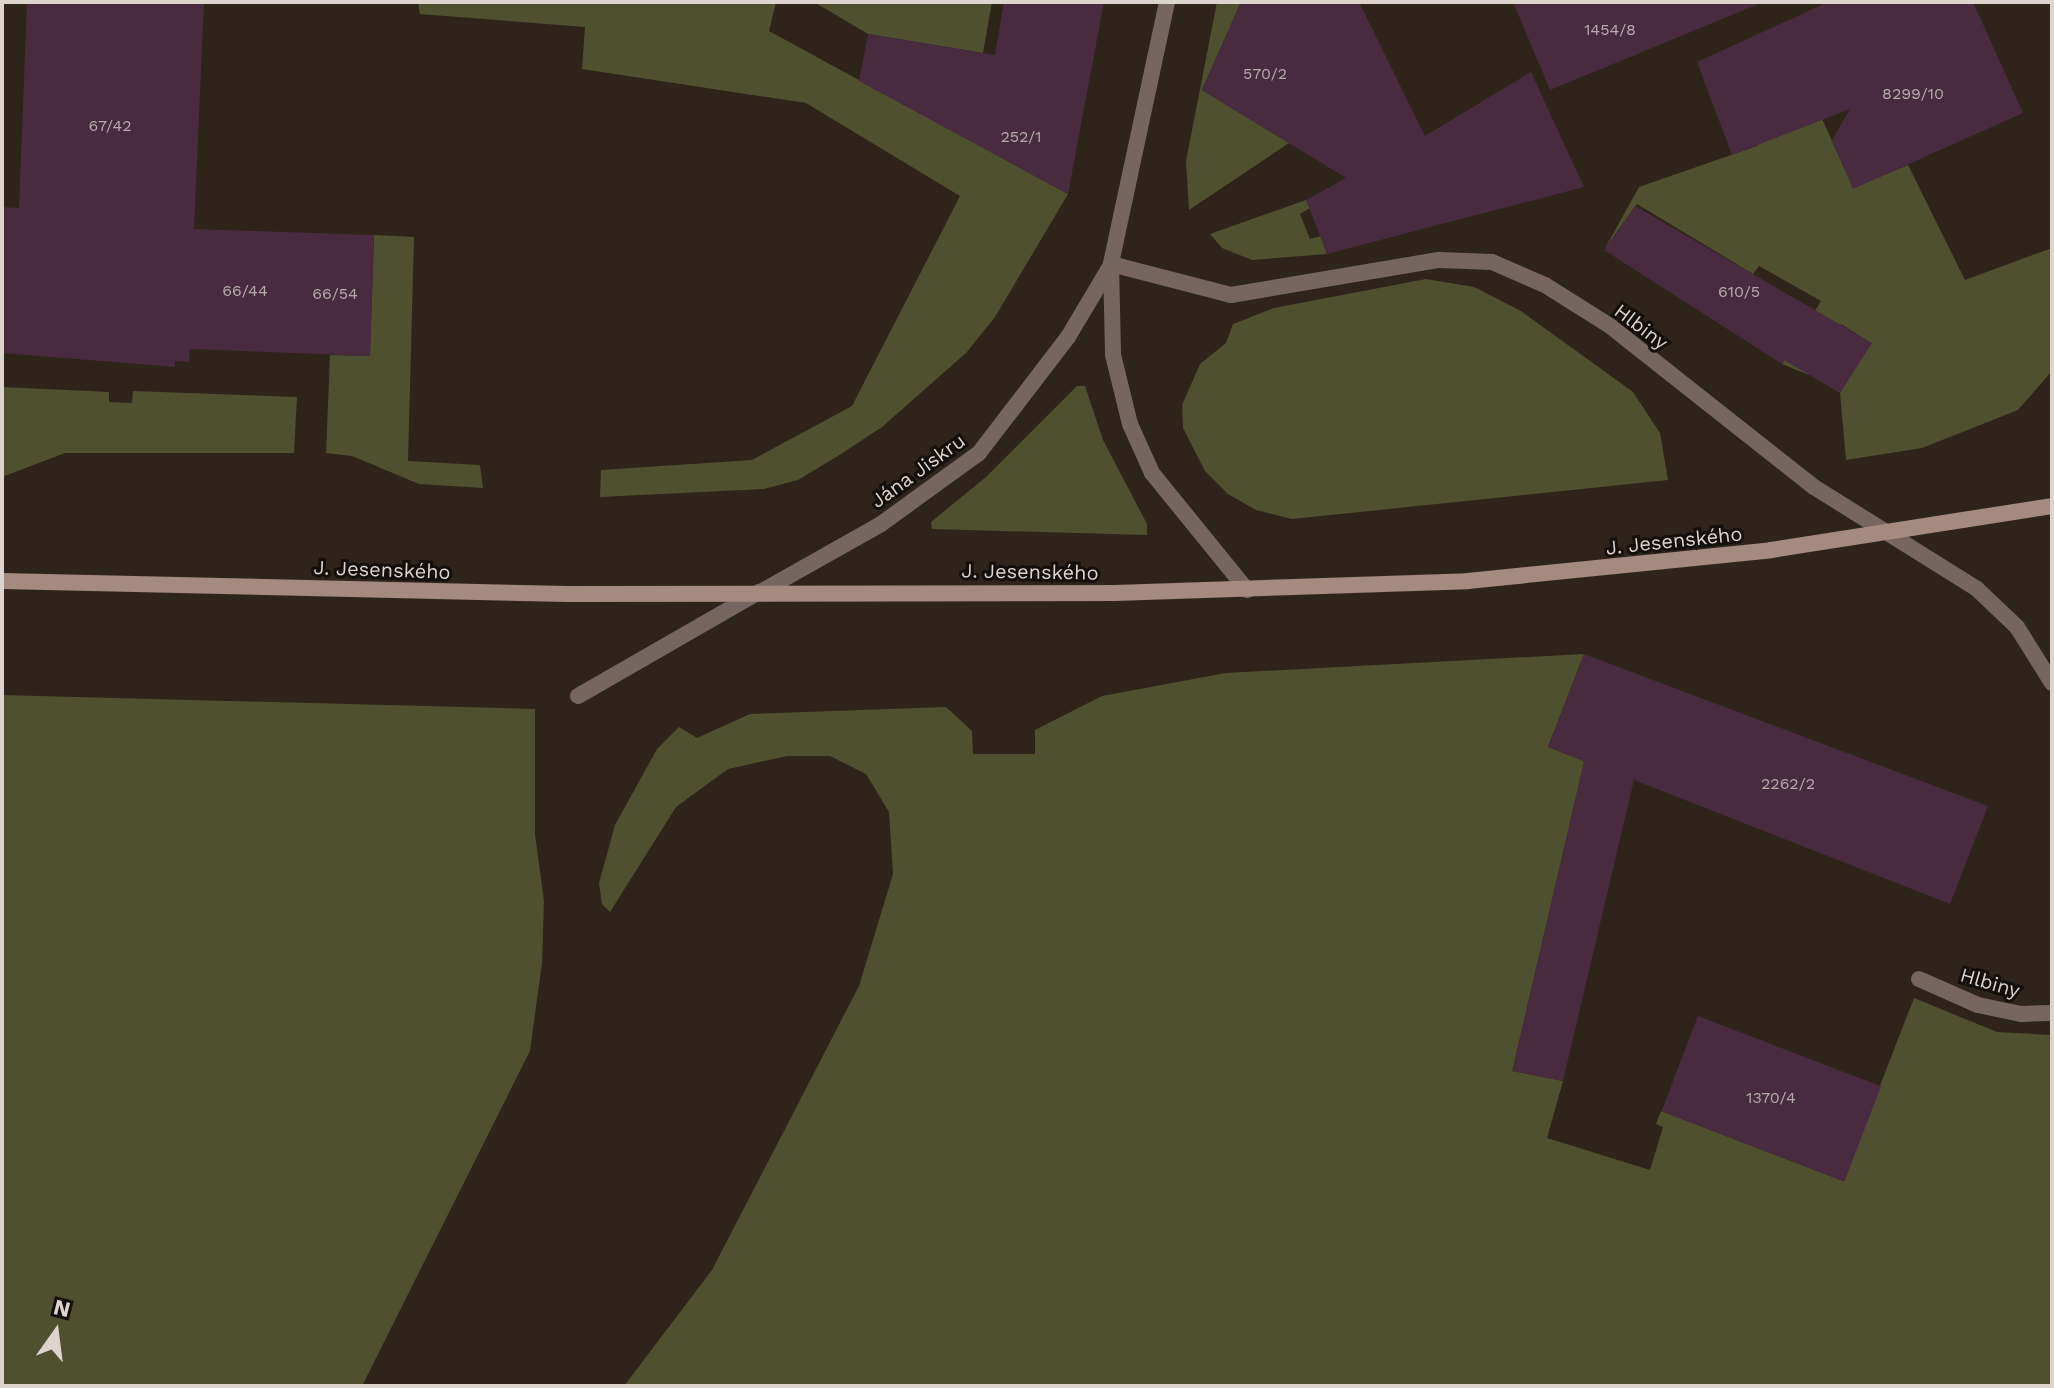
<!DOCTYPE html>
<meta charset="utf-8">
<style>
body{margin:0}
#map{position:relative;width:2054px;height:1388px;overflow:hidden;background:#2f2419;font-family:"Work Sans",sans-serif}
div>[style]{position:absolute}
.green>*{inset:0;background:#4f5030}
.building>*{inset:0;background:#482b3f;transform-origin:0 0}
.lane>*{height:16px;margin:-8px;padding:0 8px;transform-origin:8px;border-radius:8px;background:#76665f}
.street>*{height:16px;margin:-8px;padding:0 8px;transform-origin:8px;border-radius:8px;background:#76665f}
.secondary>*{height:16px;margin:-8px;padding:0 8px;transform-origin:8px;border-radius:8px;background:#a48a7f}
.secondary-bridge>*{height:16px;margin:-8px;padding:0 8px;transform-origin:8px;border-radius:8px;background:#a48a7f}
span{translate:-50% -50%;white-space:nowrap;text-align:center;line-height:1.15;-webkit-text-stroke:6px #130f0a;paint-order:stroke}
.number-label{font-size:16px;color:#b7aaaa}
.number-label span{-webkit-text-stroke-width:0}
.street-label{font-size:20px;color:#dcd4cd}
.frame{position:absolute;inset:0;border:4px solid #dcd4cd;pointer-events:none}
.north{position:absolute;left:16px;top:1292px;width:80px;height:80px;-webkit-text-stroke:6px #130f0a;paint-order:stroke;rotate:14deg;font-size:22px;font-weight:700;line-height:32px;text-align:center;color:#dcd4cd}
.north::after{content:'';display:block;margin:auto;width:28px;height:36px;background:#dcd4cd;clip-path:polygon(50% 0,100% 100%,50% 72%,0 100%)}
</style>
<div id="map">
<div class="green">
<i style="clip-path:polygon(418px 2px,776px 2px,769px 31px,1068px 194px,995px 317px,966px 353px,882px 427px,841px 454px,798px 480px,764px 489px,600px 497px,601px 470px,752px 460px,852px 406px,960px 196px,806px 103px,582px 69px,585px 27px,420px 14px)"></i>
<i style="clip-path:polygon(814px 2px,992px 2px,983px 53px,868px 34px)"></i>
<i style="clip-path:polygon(1217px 2px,1241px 2px,1202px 90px,1289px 143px,1189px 210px,1186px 161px)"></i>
<i style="clip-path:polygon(1803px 76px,1853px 188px,1908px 165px,1965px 280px,2052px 248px,2052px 371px,2018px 410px,1922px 448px,1846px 460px,1840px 393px,1871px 343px,1841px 324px,1809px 375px,1782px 364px,1821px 301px,1759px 266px,1753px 274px,1637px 204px,1604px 250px,1639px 187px,1757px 146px)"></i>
<i style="clip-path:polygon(1306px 200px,1310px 208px,1300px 214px,1310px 239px,1321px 236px,1327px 254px,1252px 260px,1222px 248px,1210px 234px)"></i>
<i style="clip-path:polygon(374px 235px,414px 237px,408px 461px,480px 465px,483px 488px,419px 484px,352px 456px,326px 453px,330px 355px,370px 356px)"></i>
<i style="clip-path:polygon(1426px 279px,1474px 287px,1521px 311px,1633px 392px,1660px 433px,1668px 480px,1292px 519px,1256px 510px,1228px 494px,1205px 471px,1183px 428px,1182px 405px,1200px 364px,1226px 343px,1233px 324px,1274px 308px)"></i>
<i style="clip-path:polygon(1077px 386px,1085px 386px,1103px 440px,1147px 524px,1147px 535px,932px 529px,931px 522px,986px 477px)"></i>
<i style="clip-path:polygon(2px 387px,109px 392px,109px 402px,132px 403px,133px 391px,297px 397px,294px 453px,65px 453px,2px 477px)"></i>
<i style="clip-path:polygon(1584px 654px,1548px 747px,1589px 763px,1513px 1071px,1563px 1081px,1547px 1138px,1650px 1170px,1663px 1127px,1656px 1124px,1661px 1111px,1843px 1181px,1914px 998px,1997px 1032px,2052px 1035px,2052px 1386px,624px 1386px,712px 1270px,859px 986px,893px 874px,889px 812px,866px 774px,830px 756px,787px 756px,728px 769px,676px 807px,610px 912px,602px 904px,599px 883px,615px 825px,657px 749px,679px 727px,697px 738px,750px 714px,946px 707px,972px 731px,973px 754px,1035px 754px,1035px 730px,1102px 696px,1226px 673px)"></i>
<i style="clip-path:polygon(2px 695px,535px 709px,535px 834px,544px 901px,542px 963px,530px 1051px,362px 1386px,2px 1386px)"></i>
</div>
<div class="building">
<i style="clip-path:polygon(27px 2px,204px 2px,194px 229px,374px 235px,370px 356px,190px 349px,189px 362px,175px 361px,175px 367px,2px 353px,2px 207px,19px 208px)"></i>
<i style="clip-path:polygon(1004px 2px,1104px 2px,1068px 194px,859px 81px,868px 34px,995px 55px)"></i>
<i style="clip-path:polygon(1241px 2px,1359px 2px,1425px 136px,1531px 72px,1584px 187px,1327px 254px,1306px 200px,1346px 178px,1202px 90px)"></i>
<i style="clip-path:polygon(1513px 2px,1761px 2px,1761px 3px,1550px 90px)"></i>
<i style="clip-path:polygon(1828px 2px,1973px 2px,2023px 113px,1853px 189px,1832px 140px,1850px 109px,1732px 155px,1697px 62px)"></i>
<i style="clip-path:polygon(1635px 206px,1872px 343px,1840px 393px,1784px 360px,1782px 364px,1604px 250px)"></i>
<i style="clip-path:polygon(1584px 654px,1988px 806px,1950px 904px,1634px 780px,1563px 1081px,1512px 1071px,1584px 761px,1548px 747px)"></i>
<i style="left:1698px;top:1016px;width:196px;height:102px;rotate:21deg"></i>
</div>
<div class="lane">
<i style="left:578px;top:696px;width:209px;rotate:-29.9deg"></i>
</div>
<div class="street">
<i style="left:1167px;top:2px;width:268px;rotate:102.1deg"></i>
<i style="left:1111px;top:264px;width:91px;rotate:88.7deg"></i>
<i style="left:1113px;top:355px;width:71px;rotate:76.2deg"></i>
<i style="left:1130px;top:424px;width:54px;rotate:65.8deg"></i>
<i style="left:1152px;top:473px;width:151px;rotate:50.9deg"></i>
<i style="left:1111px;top:264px;width:124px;rotate:14.5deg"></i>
<i style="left:1231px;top:295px;width:211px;rotate:-9.6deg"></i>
<i style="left:1439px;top:260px;width:53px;rotate:2.2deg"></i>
<i style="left:1492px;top:262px;width:58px;rotate:23.5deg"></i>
<i style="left:1545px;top:285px;width:77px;rotate:32.2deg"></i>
<i style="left:1610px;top:326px;width:260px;rotate:38.3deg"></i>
<i style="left:1814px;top:487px;width:192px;rotate:32deg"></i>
<i style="left:1977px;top:589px;width:55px;rotate:43.5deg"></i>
<i style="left:2017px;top:627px;width:66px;rotate:58deg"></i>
<i style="left:764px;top:590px;width:134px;rotate:-29.4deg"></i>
<i style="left:881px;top:524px;width:121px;rotate:-35.9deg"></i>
<i style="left:979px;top:453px;width:146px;rotate:-52.5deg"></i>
<i style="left:1068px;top:337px;width:84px;rotate:-59.2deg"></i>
<i style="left:1919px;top:979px;width:64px;rotate:23.8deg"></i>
<i style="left:1978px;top:1005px;width:44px;rotate:11.8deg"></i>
<i style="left:2021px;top:1014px;width:31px;rotate:-2deg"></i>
</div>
<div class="secondary">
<i style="left:2px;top:581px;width:566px;rotate:1.32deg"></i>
<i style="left:568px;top:594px;width:547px;rotate:-0.1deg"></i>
<i style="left:1115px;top:593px;width:353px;rotate:-1.9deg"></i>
</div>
<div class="secondary-bridge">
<i style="left:1468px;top:581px;width:305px;rotate:-5.8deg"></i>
<i style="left:1771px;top:550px;width:284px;rotate:-8.9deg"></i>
</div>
<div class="number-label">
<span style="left:1610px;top:30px">1454/8</span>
<span style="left:1265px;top:74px">570/2</span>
<span style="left:1913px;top:94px">8299/10</span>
<span style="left:110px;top:126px">67/42</span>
<span style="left:1021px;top:137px">252/1</span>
<span style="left:245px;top:291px">66/44</span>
<span style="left:1739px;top:292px">610/5</span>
<span style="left:335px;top:294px">66/54</span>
<span style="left:1788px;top:784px">2262/2</span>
<span style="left:1771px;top:1098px">1370/4</span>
</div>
<div class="street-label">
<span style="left:1641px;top:327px;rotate:37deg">Hlbiny</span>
<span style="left:918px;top:471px;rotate:-36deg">Jána Jiskru</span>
<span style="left:1674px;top:541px;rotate:-6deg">J. Jesenského</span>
<span style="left:382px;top:570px;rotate:2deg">J. Jesenského</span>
<span style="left:1030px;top:572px;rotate:1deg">J. Jesenského</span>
<span style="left:1990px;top:983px;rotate:16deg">Hlbiny</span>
</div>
<div class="frame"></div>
<div class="north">N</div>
</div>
